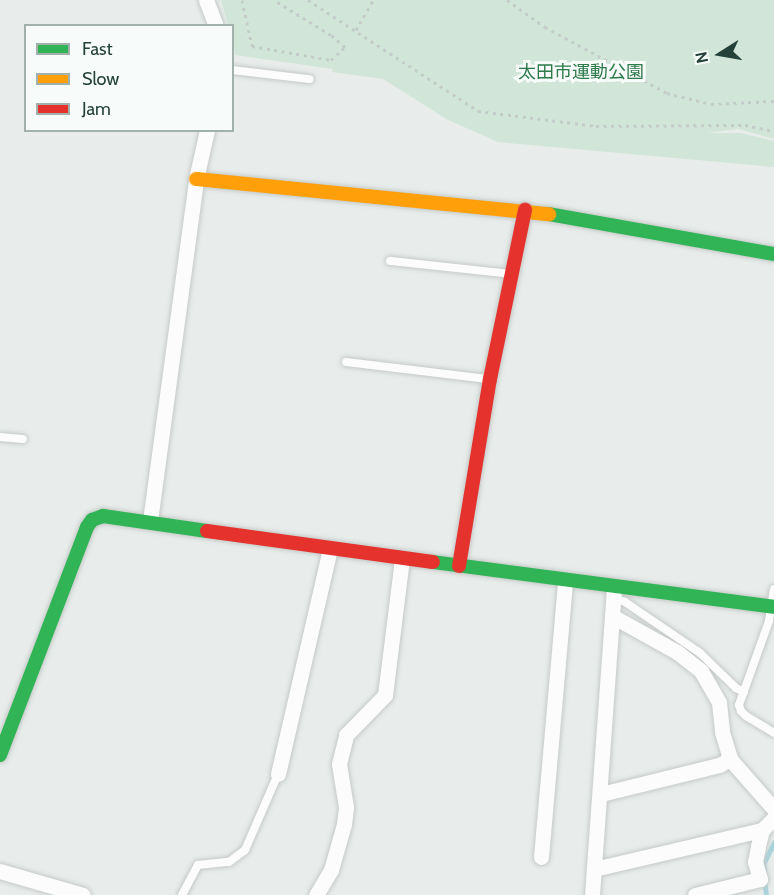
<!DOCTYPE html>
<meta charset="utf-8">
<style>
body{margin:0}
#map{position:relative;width:774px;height:895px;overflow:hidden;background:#e8edeb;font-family:Cabin,"Noto Sans JP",sans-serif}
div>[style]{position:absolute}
.green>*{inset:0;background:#d1e6d8}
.stream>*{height:5px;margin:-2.5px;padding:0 2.5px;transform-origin:2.5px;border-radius:2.5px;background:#a9d4db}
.path>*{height:3px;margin-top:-1.5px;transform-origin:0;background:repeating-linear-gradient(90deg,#c3ccca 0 3px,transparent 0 7.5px)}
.roads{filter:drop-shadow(0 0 2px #c5cac8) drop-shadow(0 0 2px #c5cac8)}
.lane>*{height:8px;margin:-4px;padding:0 4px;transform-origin:4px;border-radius:4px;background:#fcfcfc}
.street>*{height:15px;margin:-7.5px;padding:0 7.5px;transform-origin:7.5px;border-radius:7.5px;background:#fcfcfc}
.fast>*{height:14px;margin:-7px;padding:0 7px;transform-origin:7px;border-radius:7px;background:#30b455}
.slow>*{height:14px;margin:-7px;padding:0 7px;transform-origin:7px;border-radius:7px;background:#ff9f0a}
.jam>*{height:14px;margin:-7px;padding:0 7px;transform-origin:7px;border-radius:7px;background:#e5322d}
span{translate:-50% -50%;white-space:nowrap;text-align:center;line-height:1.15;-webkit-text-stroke:6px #f7fbf9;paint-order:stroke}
.park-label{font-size:18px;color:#2d7a4b}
.legend{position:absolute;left:24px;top:24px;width:210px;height:108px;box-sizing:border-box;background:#f7fbf9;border:2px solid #a3b1ad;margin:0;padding:8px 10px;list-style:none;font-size:18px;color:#24423a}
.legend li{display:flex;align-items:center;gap:12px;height:30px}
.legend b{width:30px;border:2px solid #a3b1ad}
.north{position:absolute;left:690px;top:24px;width:60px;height:60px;-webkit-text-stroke:4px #f7fbf9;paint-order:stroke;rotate:259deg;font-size:16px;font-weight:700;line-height:24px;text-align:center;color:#24423a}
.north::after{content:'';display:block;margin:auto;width:21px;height:27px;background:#24423a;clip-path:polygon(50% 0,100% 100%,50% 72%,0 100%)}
</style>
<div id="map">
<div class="green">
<i style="clip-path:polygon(221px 0,774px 0,774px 139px,738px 129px,707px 133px,741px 133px,774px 141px,774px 167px,498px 142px,448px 120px,383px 79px,332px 72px,333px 69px,235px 55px,232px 26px,228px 25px)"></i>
</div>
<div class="stream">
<i style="left:764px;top:869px;width:5px;rotate:-101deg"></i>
<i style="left:763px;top:864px;width:25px;rotate:-63deg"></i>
<i style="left:764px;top:879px;width:16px;rotate:83deg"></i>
</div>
<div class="path">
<i style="left:242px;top:0;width:47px;rotate:77.7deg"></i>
<i style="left:252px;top:46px;width:80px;rotate:10deg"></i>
<i style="left:331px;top:60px;width:19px;rotate:-43deg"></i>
<i style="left:345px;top:47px;width:18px;rotate:-139deg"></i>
<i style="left:331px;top:35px;width:67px;rotate:-148.4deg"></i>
<i style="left:308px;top:0;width:203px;rotate:33.1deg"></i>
<i style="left:478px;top:111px;width:119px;rotate:7.2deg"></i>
<i style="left:596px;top:126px;width:149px;rotate:-0.4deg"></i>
<i style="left:745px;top:125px;width:30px;rotate:12deg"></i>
<i style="left:507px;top:0;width:47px;rotate:35.4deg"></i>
<i style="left:545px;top:27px;width:139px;rotate:28.4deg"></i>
<i style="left:667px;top:93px;width:45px;rotate:14deg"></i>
<i style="left:711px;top:104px;width:63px;rotate:-2.7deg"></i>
<i style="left:356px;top:30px;width:34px;rotate:-60deg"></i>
</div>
<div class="roads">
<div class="lane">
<i style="left:232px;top:70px;width:78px;rotate:6.7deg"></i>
<i style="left:390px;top:261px;width:122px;rotate:6.1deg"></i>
<i style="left:346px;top:362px;width:143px;rotate:6.8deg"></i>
<i style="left:0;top:437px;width:23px;rotate:5deg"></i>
<i style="left:774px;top:589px;width:32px;rotate:99deg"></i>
<i style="left:769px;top:621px;width:89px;rotate:109.7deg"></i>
<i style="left:739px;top:705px;width:6px;rotate:72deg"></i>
<i style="left:741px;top:711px;width:7px;rotate:45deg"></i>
<i style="left:746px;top:716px;width:33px;rotate:31deg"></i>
<i style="left:613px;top:598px;width:13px;rotate:18deg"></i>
<i style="left:625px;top:602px;width:91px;rotate:34.2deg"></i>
<i style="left:700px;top:653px;width:50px;rotate:44.2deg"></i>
<i style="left:736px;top:688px;width:9px;rotate:27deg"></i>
<i style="left:182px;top:895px;width:34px;rotate:-62deg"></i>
<i style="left:198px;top:865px;width:31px;rotate:-6deg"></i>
<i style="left:229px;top:862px;width:20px;rotate:-37deg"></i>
<i style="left:245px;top:850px;width:83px;rotate:-66.5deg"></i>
</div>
<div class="street">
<i style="left:206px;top:0;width:28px;rotate:69deg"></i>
<i style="left:150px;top:521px;width:345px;rotate:-82.3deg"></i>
<i style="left:196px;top:179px;width:50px;rotate:-77.3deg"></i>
<i style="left:612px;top:616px;width:74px;rotate:29deg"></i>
<i style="left:677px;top:652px;width:31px;rotate:38deg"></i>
<i style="left:701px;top:671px;width:36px;rotate:60deg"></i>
<i style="left:719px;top:702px;width:30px;rotate:84deg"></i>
<i style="left:722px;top:732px;width:28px;rotate:73deg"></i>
<i style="left:730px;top:759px;width:67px;rotate:48.7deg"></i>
<i style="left:278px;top:774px;width:231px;rotate:-77deg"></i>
<i style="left:601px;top:794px;width:122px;rotate:-13.8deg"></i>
<i style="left:719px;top:765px;width:13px;rotate:-29deg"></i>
<i style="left:541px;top:857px;width:278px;rotate:-85deg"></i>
<i style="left:594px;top:869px;width:172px;rotate:-13.1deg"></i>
<i style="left:0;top:871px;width:86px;rotate:16.1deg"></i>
<i style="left:316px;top:895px;width:29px;rotate:-59deg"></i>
<i style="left:331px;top:870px;width:48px;rotate:-74.2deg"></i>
<i style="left:344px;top:824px;width:17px;rotate:-83deg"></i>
<i style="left:346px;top:807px;width:44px;rotate:-99.2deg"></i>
<i style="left:339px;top:764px;width:30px;rotate:-76deg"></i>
<i style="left:346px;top:735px;width:56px;rotate:-45.7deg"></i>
<i style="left:385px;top:695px;width:138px;rotate:-82.9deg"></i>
<i style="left:592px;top:895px;width:308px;rotate:-85.9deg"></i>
<i style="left:695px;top:895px;width:67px;rotate:-13.8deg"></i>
<i style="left:760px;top:879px;width:18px;rotate:-106deg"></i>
<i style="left:755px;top:862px;width:16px;rotate:-79deg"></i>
<i style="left:758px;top:846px;width:16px;rotate:-76deg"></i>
<i style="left:762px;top:830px;width:17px;rotate:-45deg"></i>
</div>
<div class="fast">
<i style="left:549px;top:214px;width:229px;rotate:10.1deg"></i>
<i style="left:433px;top:562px;width:344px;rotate:7.5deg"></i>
<i style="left:0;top:755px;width:244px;rotate:-69.1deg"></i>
<i style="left:87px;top:527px;width:9px;rotate:-54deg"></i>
<i style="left:92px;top:520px;width:12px;rotate:-20deg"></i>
<i style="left:103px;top:516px;width:105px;rotate:8.2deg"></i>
</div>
<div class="slow">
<i style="left:196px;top:179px;width:355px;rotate:5.7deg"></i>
</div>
<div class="jam">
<i style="left:207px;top:531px;width:228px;rotate:7.8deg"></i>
<i style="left:459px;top:566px;width:190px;rotate:-80.6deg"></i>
<i style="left:490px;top:379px;width:173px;rotate:-78.3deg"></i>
</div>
</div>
<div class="park-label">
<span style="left:581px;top:72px">太田市運動公園</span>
</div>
<ul class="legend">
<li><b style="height:8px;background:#30b455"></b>Fast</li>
<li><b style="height:8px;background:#ff9f0a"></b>Slow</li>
<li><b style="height:8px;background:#e5322d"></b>Jam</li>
</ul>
<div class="north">N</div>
</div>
